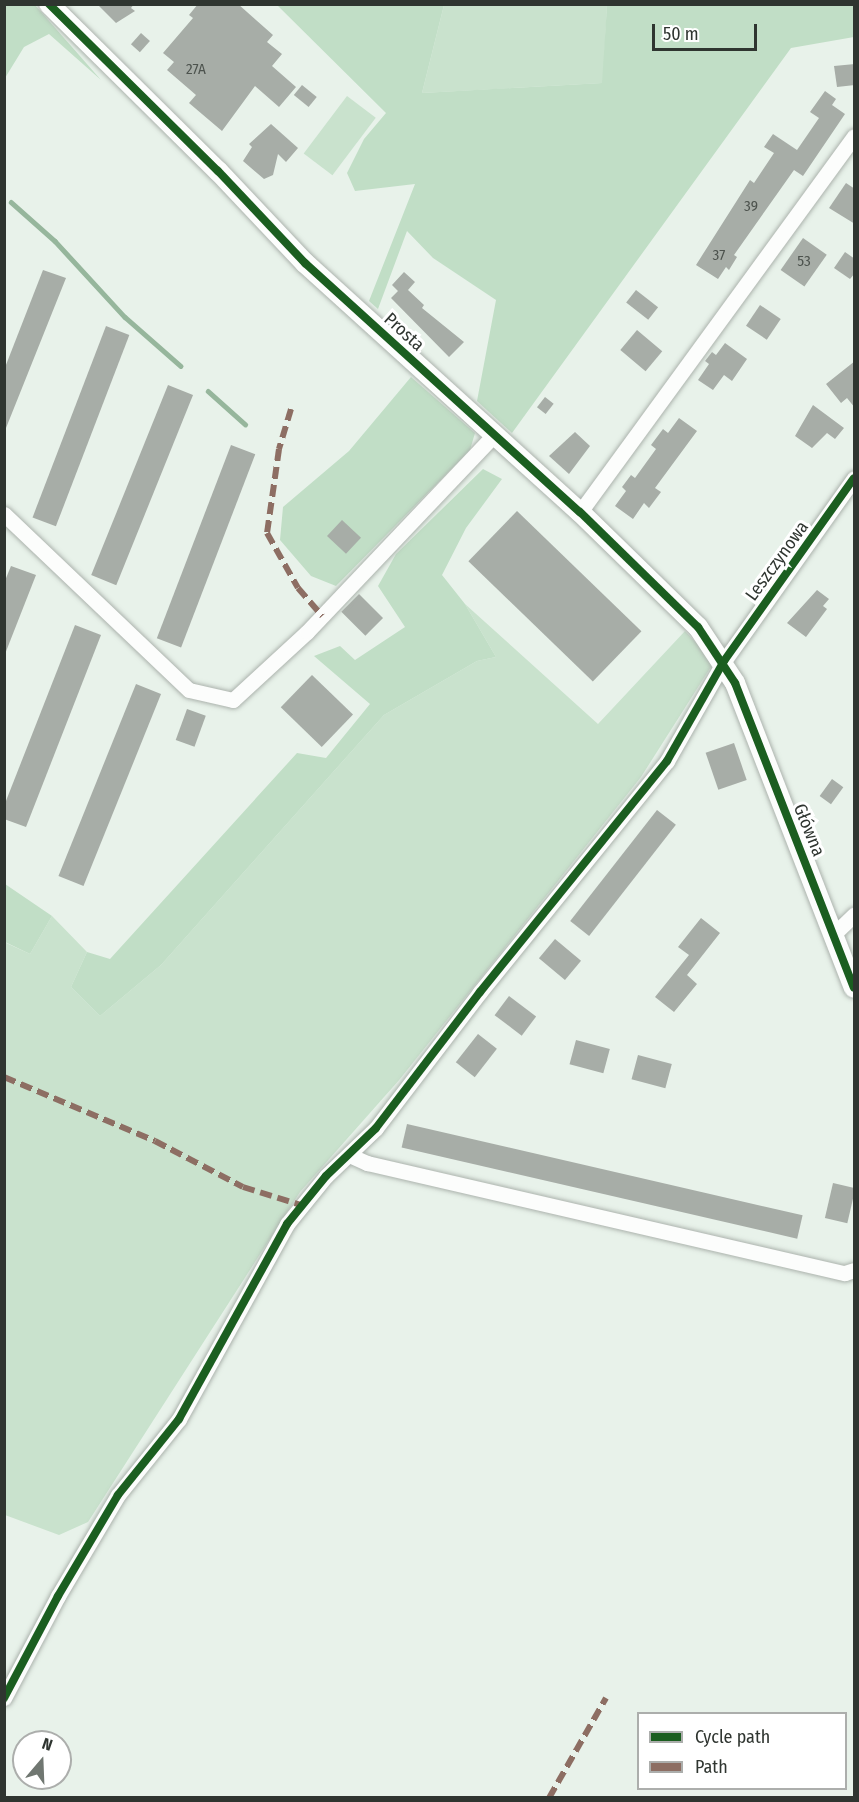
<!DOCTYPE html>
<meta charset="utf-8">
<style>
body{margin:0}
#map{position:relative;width:859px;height:1802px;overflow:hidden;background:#e8f2ea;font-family:"Fira Sans Condensed",sans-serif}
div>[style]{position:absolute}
.green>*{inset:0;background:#c9e2cd;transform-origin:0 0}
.forest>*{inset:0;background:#c1dec6}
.stream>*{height:4.5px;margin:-2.25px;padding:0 2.25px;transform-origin:2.25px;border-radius:2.25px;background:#96b69c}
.building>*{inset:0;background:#a7ada7;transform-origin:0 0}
.roads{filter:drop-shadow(0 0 2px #acb3ad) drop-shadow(0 0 2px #acb3ad)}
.minor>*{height:15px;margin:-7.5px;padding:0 7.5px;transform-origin:7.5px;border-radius:7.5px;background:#fcfdfc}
.tertiary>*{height:20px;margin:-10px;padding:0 10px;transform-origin:10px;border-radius:10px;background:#fcfdfc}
.quiet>*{height:6px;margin-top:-3px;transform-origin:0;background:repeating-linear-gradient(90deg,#8d6e63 0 12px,transparent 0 18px)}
.cycleway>*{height:8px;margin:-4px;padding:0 4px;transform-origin:4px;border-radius:4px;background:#1b5e20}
span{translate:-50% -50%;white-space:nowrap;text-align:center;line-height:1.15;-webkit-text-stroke:6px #fff;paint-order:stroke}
.number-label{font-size:15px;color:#4d534e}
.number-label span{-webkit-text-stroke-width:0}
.street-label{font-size:18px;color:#2f3530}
.frame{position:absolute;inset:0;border:6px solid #2f3530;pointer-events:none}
.legend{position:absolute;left:637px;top:1712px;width:210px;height:78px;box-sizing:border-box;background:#fff;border:2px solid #acaeac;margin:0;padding:8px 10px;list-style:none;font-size:18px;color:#2f3530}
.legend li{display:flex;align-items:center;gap:12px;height:30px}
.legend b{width:30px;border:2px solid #acaeac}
.north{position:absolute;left:12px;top:1730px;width:60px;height:60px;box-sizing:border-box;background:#fff;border:2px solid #acaeac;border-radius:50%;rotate:19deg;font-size:16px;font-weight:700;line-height:24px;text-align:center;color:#2f3530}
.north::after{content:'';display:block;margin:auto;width:21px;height:27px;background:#707771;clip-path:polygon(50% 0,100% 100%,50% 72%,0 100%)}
.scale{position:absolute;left:652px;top:24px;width:105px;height:27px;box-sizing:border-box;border:3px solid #2f3530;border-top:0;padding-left:8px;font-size:18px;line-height:21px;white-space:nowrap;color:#2f3530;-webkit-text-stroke:4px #fff;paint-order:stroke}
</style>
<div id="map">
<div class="green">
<i style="clip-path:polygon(444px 5px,607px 5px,603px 83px,422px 93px)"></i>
<i style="left:347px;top:96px;width:36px;height:72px;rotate:37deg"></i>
<i style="clip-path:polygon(465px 604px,598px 724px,685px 631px,714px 662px,641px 777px,400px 1079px,300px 1192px,88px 1522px,59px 1535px,5px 1515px,4px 942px,30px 954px,52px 916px,87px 952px,71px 987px,100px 1016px,161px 965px,384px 715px,477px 661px,496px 657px)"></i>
</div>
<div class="forest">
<i style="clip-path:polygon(35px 5px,101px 80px,49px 34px,24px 47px,5px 78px,5px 5px)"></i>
<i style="clip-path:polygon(277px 5px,444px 5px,422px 93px,602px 83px,607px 5px,854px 5px,854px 37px,791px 48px,512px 433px,477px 401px,496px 300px,433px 258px,407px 231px,378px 309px,369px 301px,415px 184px,355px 191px,347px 173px,364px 139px,386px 113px)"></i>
<i style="clip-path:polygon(411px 377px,475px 433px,470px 450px,336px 586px,311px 576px,280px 540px,283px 507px,349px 451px)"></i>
<i style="clip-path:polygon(483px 469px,502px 479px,466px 528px,442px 575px,465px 604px,496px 657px,477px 661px,384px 715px,161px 965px,100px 1016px,71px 987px,87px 952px,110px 959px,297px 753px,326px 758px,370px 704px,314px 656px,340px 646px,355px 660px,405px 627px,378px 586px,396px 554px)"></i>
<i style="clip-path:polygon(5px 884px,52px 916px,30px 954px,5px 942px)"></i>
</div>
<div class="stream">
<i style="left:11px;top:202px;width:59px;rotate:41.6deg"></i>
<i style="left:55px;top:241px;width:103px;rotate:47.4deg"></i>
<i style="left:125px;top:317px;width:74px;rotate:41.2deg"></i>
<i style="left:208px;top:391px;width:50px;rotate:41.7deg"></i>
</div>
<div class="building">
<i style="clip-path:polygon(97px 4px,134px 4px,131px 8px,135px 11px,116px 23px)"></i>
<i style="clip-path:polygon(198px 4px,238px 4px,273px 35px,267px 42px,282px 54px,272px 66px,296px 87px,279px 107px,255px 86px,222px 131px,189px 103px,196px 95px,167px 70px,174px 62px,163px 53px,193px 18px,189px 15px)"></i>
<i style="left:141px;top:33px;width:12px;height:15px;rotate:42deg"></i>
<i style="clip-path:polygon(855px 64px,855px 85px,837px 87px,834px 66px)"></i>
<i style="left:302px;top:85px;width:19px;height:13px;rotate:39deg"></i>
<i style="clip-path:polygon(825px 91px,836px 99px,832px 105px,845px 114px,803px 176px,794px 170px,734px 255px,737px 257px,729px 270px,726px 267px,718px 279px,696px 265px,750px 180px,754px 183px,774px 153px,764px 147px,773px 134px,797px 150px,819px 118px,810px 112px)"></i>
<i style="clip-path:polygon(271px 124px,298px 148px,286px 162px,278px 154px,273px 175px,264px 179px,243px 161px,252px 147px,249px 144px)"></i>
<i style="clip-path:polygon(846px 183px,855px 189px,855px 224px,829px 208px)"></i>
<i style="left:803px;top:238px;width:29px;height:39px;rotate:35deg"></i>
<i style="clip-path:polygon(845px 252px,855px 259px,855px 273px,850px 279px,834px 268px)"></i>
<i style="clip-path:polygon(43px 270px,66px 278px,4px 433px,4px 370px)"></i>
<i style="clip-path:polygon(404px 272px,415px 282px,408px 290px,424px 305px,422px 308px,464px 342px,449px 357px,391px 298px,398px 291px,392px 285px)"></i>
<i style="left:636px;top:290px;width:28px;height:16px;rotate:38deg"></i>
<i style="left:760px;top:305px;width:25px;height:25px;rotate:34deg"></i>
<i style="left:106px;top:326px;width:25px;height:205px;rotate:21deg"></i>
<i style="left:637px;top:330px;width:33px;height:26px;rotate:40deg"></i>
<i style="clip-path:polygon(725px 343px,747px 359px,732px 381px,724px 375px,713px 390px,698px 380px,709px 364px,705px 361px,712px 352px,716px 355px)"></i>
<i style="clip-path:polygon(855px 361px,855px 408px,847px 398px,841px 403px,826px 384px)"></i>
<i style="left:168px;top:385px;width:27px;height:205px;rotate:22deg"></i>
<i style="left:545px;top:397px;width:11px;height:13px;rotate:38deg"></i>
<i style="clip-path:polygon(813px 405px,844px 428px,835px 439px,827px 433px,812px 448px,795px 436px)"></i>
<i style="clip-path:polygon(679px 418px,697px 431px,655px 488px,661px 492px,649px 508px,644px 503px,633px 519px,615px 506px,626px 491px,622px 487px,631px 475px,635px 478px,656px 449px,651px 445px,663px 429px,668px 433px)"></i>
<i style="clip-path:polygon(575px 432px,590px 446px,569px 474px,549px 456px)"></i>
<i style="left:231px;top:445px;width:26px;height:207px;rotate:21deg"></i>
<i style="left:517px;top:511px;width:173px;height:70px;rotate:44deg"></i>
<i style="left:342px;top:520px;width:26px;height:22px;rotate:43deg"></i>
<i style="clip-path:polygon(11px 566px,36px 575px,5px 654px,4px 583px)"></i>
<i style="clip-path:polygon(817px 590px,829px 599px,823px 606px,827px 609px,806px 637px,787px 623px)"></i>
<i style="left:359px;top:594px;width:34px;height:25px;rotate:45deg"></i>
<i style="clip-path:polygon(75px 625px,101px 635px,26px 827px,4px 819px,4px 806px)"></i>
<i style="left:312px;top:675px;width:57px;height:45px;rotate:44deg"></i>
<i style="left:136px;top:684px;width:27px;height:207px;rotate:22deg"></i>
<i style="left:187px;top:709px;width:20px;height:33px;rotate:20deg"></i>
<i style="left:734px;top:743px;width:39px;height:30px;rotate:71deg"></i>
<i style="left:832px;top:779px;width:14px;height:21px;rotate:36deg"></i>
<i style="left:657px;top:810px;width:24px;height:141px;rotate:38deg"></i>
<i style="clip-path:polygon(701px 918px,720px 933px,687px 975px,697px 984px,674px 1012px,655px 997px,689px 955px,678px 947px)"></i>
<i style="left:555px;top:939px;width:34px;height:25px;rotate:40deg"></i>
<i style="left:509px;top:996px;width:34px;height:24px;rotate:37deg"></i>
<i style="left:478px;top:1034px;width:24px;height:36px;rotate:38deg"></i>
<i style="left:576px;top:1040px;width:35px;height:25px;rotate:15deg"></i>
<i style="left:638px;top:1055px;width:35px;height:25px;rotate:15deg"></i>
<i style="left:407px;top:1124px;width:406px;height:24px;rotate:13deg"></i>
<i style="left:833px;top:1183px;width:23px;height:36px;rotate:13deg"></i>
</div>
<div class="roads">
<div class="minor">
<i style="left:580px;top:512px;width:465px;rotate:-53.9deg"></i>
<i style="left:4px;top:514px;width:255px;rotate:43.6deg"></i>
<i style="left:189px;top:690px;width:45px;rotate:12.8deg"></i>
<i style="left:233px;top:700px;width:100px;rotate:-42.6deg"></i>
<i style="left:307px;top:632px;width:272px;rotate:-46.5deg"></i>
<i style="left:834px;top:934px;width:28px;rotate:-44deg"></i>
<i style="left:349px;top:1155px;width:20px;rotate:24deg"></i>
<i style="left:367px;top:1163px;width:490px;rotate:13deg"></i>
<i style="left:845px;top:1273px;width:9px;rotate:-18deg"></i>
<i style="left:4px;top:1698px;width:115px;rotate:-62.1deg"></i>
<i style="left:58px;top:1596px;width:117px;rotate:-59.3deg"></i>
<i style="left:118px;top:1495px;width:97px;rotate:-51.2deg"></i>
<i style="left:179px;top:1419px;width:223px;rotate:-61deg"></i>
<i style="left:287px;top:1224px;width:62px;rotate:-50.9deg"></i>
<i style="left:326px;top:1176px;width:69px;rotate:-43.8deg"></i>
<i style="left:376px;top:1128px;width:171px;rotate:-52.6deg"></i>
<i style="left:480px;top:992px;width:297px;rotate:-51deg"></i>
<i style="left:667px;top:761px;width:115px;rotate:-60.3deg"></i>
<i style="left:724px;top:661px;width:224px;rotate:-54.6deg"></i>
</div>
<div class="tertiary">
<i style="left:49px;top:4px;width:238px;rotate:44.7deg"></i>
<i style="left:218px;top:171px;width:127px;rotate:46.6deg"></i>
<i style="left:305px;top:263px;width:371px;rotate:42.2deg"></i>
<i style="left:580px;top:512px;width:165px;rotate:44.3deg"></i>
<i style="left:698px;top:627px;width:67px;rotate:56.5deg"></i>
<i style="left:735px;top:683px;width:327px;rotate:68.7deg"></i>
</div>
</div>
<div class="quiet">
<i style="left:291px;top:409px;width:42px;rotate:106.7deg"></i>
<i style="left:279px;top:449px;width:85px;rotate:98.1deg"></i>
<i style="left:267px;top:533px;width:63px;rotate:60.6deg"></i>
<i style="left:298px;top:588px;width:37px;rotate:49deg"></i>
<i style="left:4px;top:1077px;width:164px;rotate:23deg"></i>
<i style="left:155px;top:1141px;width:99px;rotate:27.6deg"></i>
<i style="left:243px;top:1187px;width:61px;rotate:17.2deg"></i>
<i style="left:549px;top:1798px;width:115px;rotate:-60.3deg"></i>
</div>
<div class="cycleway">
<i style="left:49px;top:4px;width:238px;rotate:44.7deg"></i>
<i style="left:218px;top:171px;width:127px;rotate:46.6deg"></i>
<i style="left:305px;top:263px;width:371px;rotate:42.2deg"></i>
<i style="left:580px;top:512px;width:165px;rotate:44.3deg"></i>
<i style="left:698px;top:627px;width:67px;rotate:56.5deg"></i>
<i style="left:735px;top:683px;width:327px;rotate:68.7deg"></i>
<i style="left:4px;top:1698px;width:115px;rotate:-62.1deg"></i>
<i style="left:58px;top:1596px;width:117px;rotate:-59.3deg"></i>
<i style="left:118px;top:1495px;width:97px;rotate:-51.2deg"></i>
<i style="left:179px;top:1419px;width:223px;rotate:-61deg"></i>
<i style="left:287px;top:1224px;width:62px;rotate:-50.9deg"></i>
<i style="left:326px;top:1176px;width:69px;rotate:-43.8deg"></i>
<i style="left:376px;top:1128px;width:171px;rotate:-52.6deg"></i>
<i style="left:480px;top:992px;width:297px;rotate:-51deg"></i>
<i style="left:667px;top:761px;width:115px;rotate:-60.3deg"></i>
<i style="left:724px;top:661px;width:224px;rotate:-54.6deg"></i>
</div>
<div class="number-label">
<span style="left:196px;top:70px">27A</span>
<span style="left:751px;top:207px">39</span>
<span style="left:719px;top:256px">37</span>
<span style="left:804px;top:262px">53</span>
</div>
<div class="street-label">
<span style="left:404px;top:332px;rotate:42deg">Prosta</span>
<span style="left:777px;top:561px;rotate:-54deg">Leszczynowa</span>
<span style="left:809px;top:830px;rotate:68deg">Główna</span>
</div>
<div class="frame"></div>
<ul class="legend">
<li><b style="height:8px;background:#1b5e20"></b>Cycle path</li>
<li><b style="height:8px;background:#8d6e63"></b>Path</li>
</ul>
<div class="north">N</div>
<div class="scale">50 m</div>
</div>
